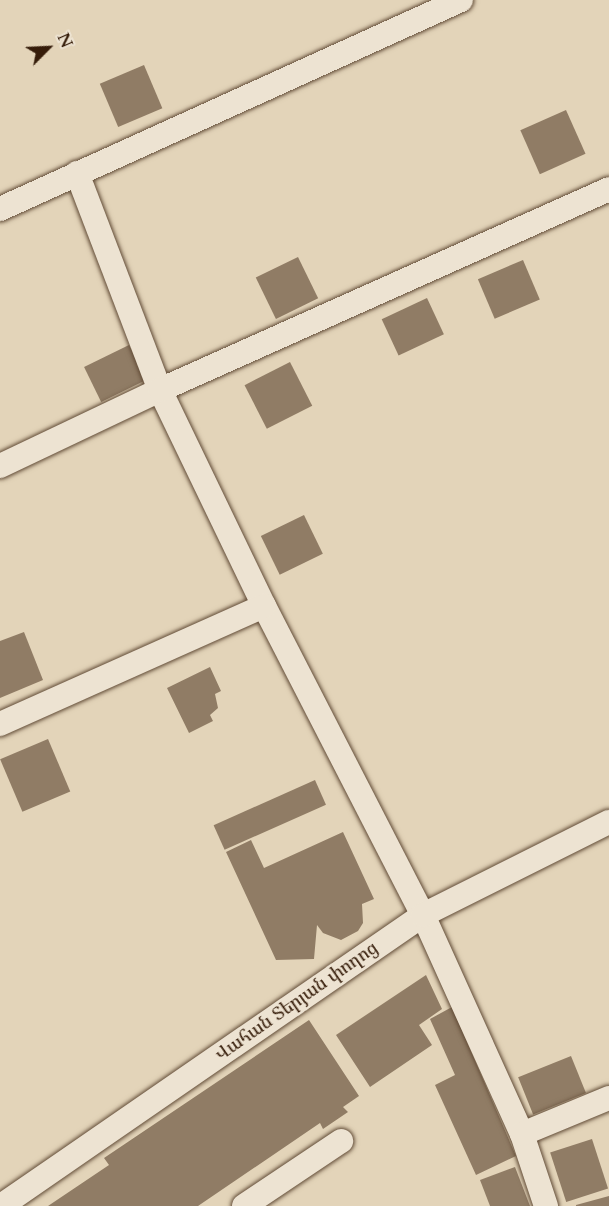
<!DOCTYPE html>
<meta charset="utf-8">
<style>
body{margin:0}
#map{position:relative;width:609px;height:1206px;overflow:hidden;background:#e3d4b9;font-family:Cardo,"Noto Serif Armenian",serif}
div>[style]{position:absolute}
.building>*{inset:0;background:#907c65;transform-origin:0 0}
.roads{filter:drop-shadow(0 0 2px #614b36) drop-shadow(0 0 2px #614b36)}
.minor>*{height:24px;margin:-12px;padding:0 12px;transform-origin:12px;border-radius:12px;background:#ede3d2}
span{translate:-50% -50%;white-space:nowrap;text-align:center;line-height:1.15;-webkit-text-stroke:4.5px #ede3d2;paint-order:stroke}
.street-label{font-size:18px;color:#361d0a}
.north{position:absolute;left:18px;top:18px;width:60px;height:60px;-webkit-text-stroke:4px #ede3d2;paint-order:stroke;rotate:66deg;font-size:16px;font-weight:700;line-height:24px;text-align:center;color:#361d0a}
.north::after{content:'';display:block;margin:auto;width:21px;height:27px;background:#361d0a;clip-path:polygon(50% 0,100% 100%,50% 72%,0 100%)}
</style>
<div id="map">
<div class="building">
<i style="left:144px;top:65px;width:47px;height:48px;rotate:67deg"></i>
<i style="left:566px;top:110px;width:48px;height:50px;rotate:66deg"></i>
<i style="left:298px;top:257px;width:46px;height:47px;rotate:64deg"></i>
<i style="left:523px;top:260px;width:43px;height:49px;rotate:67deg"></i>
<i style="left:427px;top:298px;width:40px;height:50px;rotate:65deg"></i>
<i style="left:129px;top:345px;width:39px;height:50px;rotate:64deg"></i>
<i style="left:290px;top:362px;width:49px;height:51px;rotate:63deg"></i>
<i style="left:304px;top:515px;width:43px;height:48px;rotate:64deg"></i>
<i style="clip-path:polygon(24px 632px,43px 680px,0 698px,0 641px)"></i>
<i style="clip-path:polygon(210px 667px,221px 691px,215px 694px,218px 708px,210px 715px,213px 721px,189px 733px,167px 688px)"></i>
<i style="left:48px;top:739px;width:57px;height:52px;rotate:67deg"></i>
<i style="left:315px;top:780px;width:27px;height:111px;rotate:66deg"></i>
<i style="clip-path:polygon(343px 832px,374px 899px,362px 904px,363px 923px,358px 931px,341px 940px,323px 933px,317px 925px,314px 959px,276px 960px,226px 852px,251px 840px,264px 868px)"></i>
<i style="clip-path:polygon(426px 975px,442px 1009px,419px 1025px,432px 1045px,370px 1087px,336px 1035px)"></i>
<i style="clip-path:polygon(452px 1007px,516px 1156px,476px 1175px,435px 1085px,455px 1075px,430px 1019px)"></i>
<i style="clip-path:polygon(309px 1020px,359px 1096px,343px 1107px,348px 1112px,323px 1129px,320px 1123px,198px 1206px,48px 1206px,109px 1165px,104px 1158px)"></i>
<i style="left:571px;top:1056px;width:40px;height:57px;rotate:68deg"></i>
<i style="left:592px;top:1139px;width:52px;height:44px;rotate:72deg"></i>
<i style="clip-path:polygon(515px 1167px,530px 1206px,490px 1206px,480px 1180px)"></i>
<i style="clip-path:polygon(609px 1196px,609px 1206px,576px 1206px,576px 1205px)"></i>
</div>
<div class="roads">
<div class="minor">
<i style="left:77px;top:173px;width:232px;rotate:69.1deg"></i>
<i style="left:160px;top:390px;width:240px;rotate:64.3deg"></i>
<i style="left:264px;top:606px;width:348px;rotate:62.8deg"></i>
<i style="left:423px;top:915px;width:240px;rotate:65.7deg"></i>
<i style="left:522px;top:1134px;width:76px;rotate:71.6deg"></i>
<i style="left:0;top:209px;width:506px;rotate:-24.39deg"></i>
<i style="left:0;top:466px;width:177px;rotate:-25.4deg"></i>
<i style="left:160px;top:390px;width:492px;rotate:-24.1deg"></i>
<i style="left:0;top:724px;width:289px;rotate:-24.1deg"></i>
<i style="left:522px;top:1134px;width:94px;rotate:-22.5deg"></i>
<i style="left:1px;top:1206px;width:513px;rotate:-34.59deg"></i>
<i style="left:423px;top:915px;width:208px;rotate:-26.6deg"></i>
<i style="left:244px;top:1206px;width:117px;rotate:-33.8deg"></i>
</div>
</div>
<div class="street-label">
<span style="left:297px;top:1002px;rotate:-35deg">Վահան Տերյան փողոց</span>
</div>
<div class="north">N</div>
</div>
